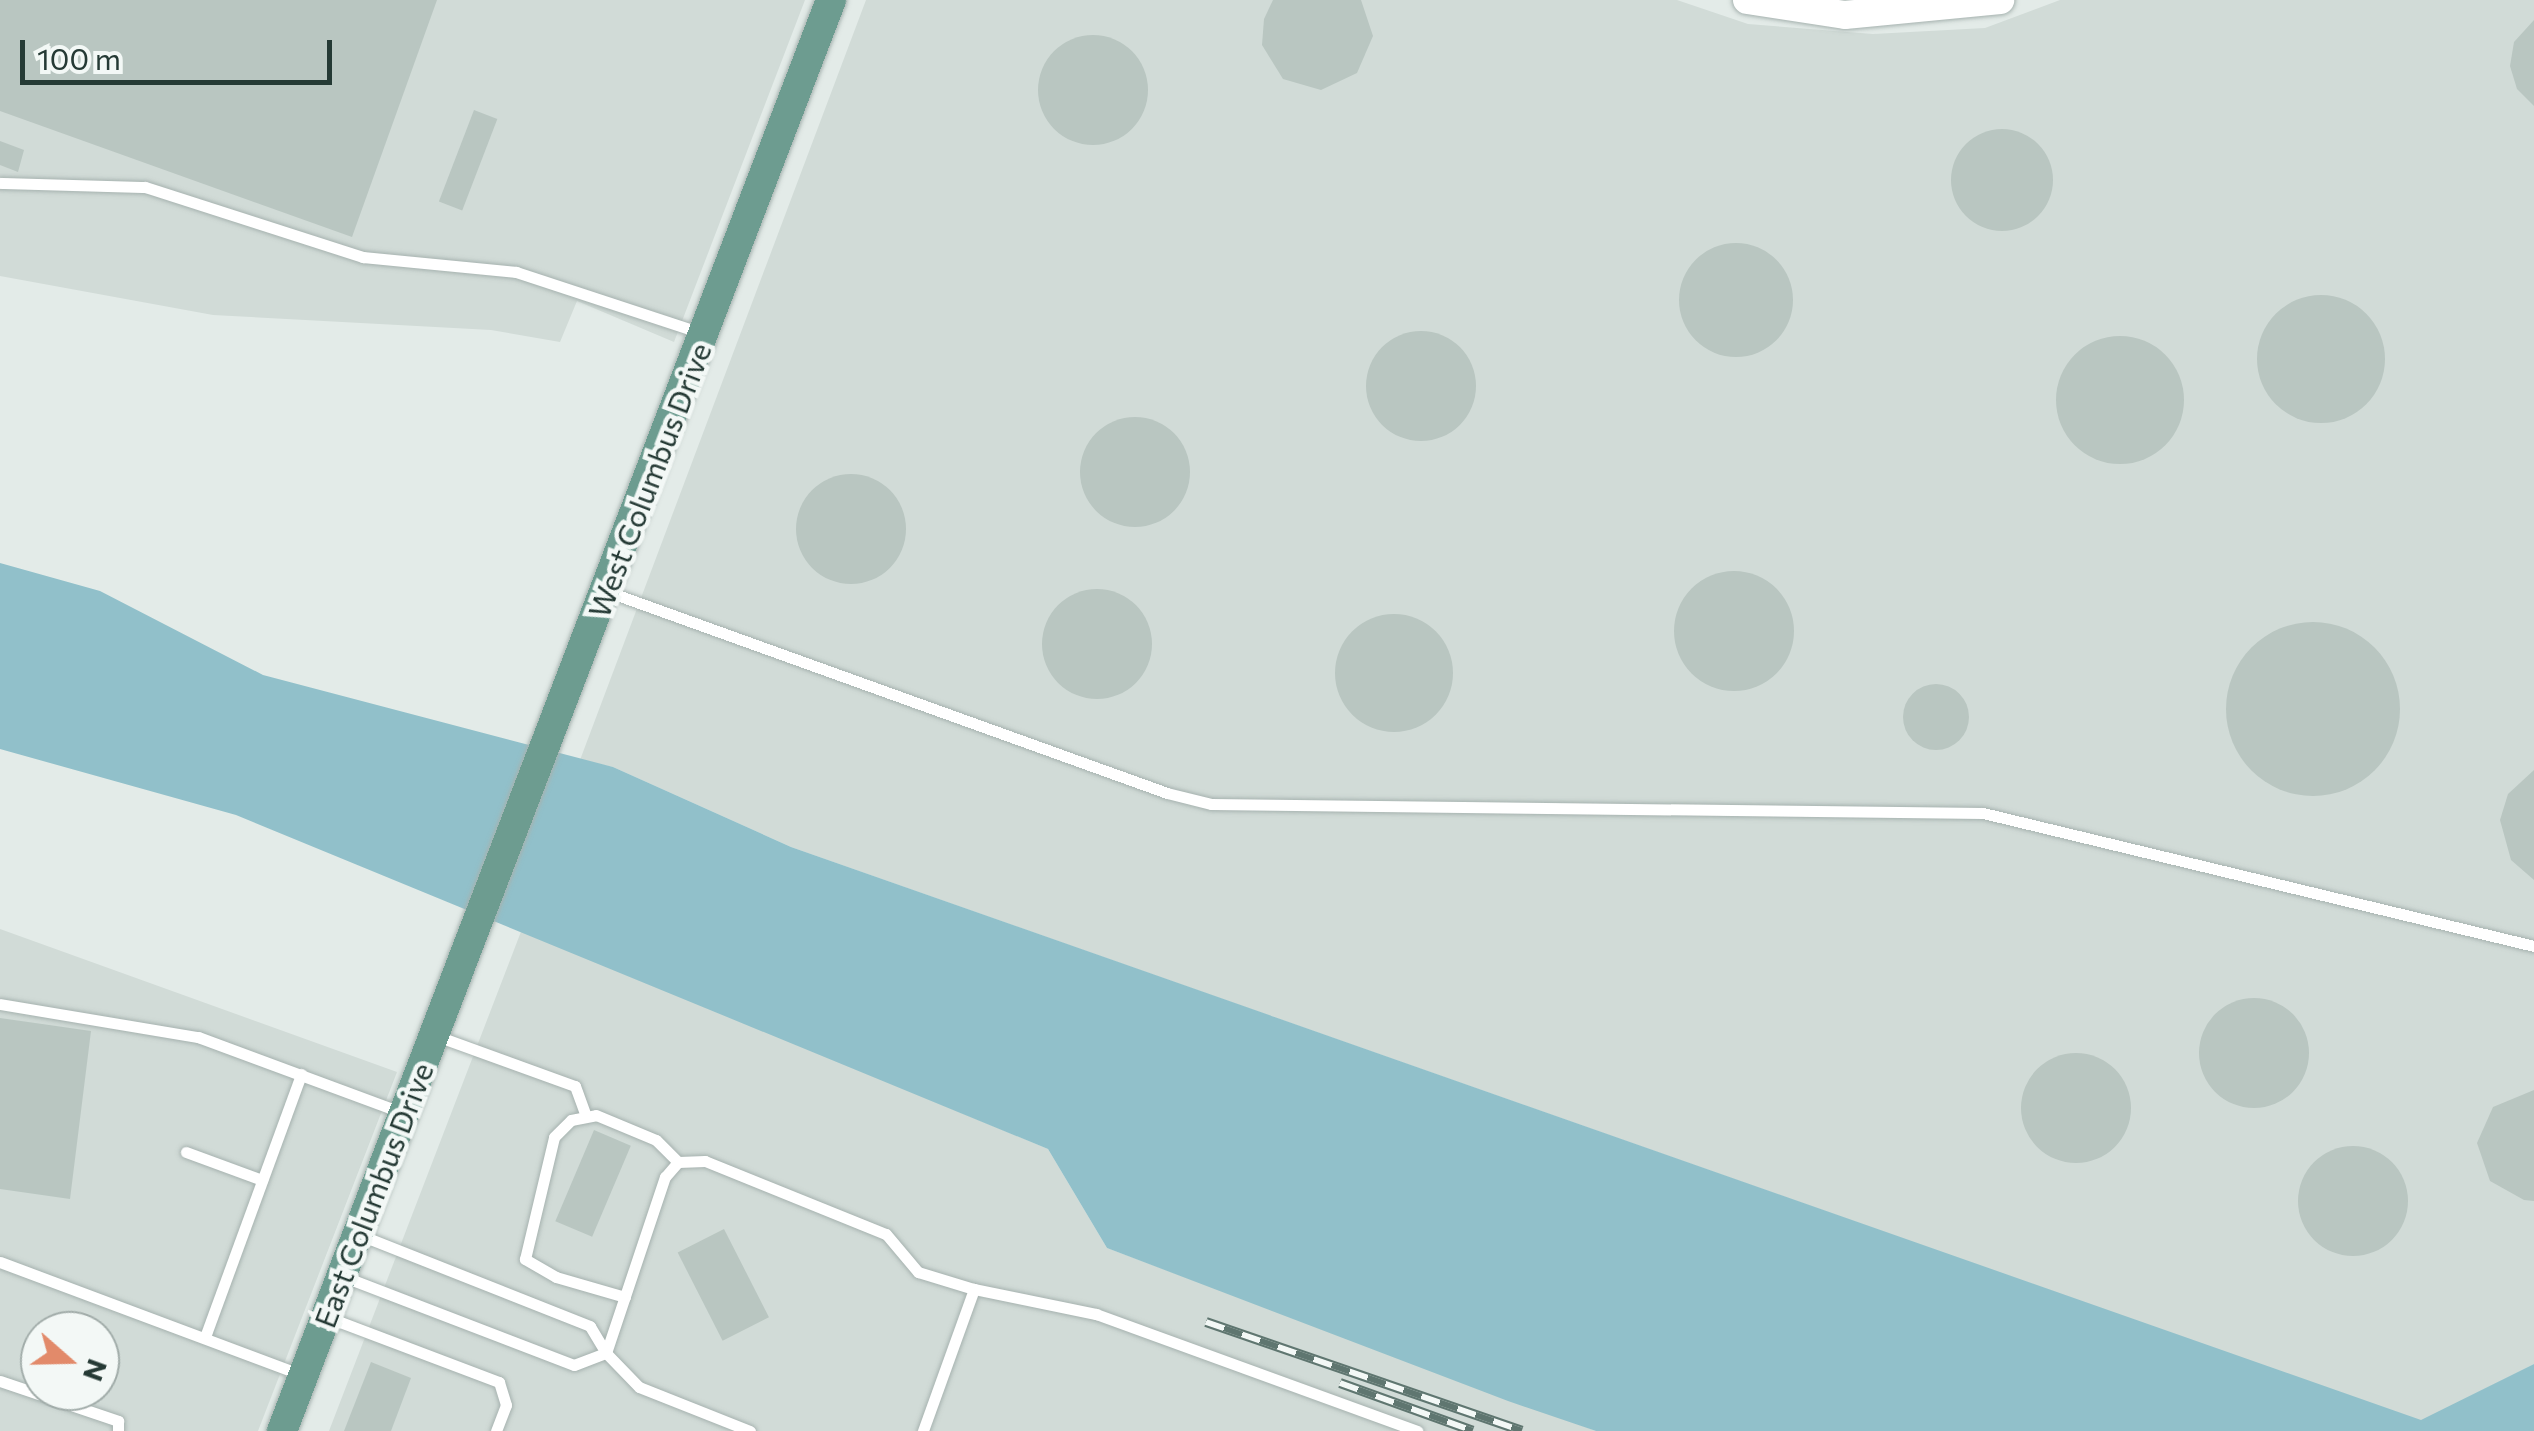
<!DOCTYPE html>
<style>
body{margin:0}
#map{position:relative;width:2534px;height:1431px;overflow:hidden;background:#e3ebe8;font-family:Commissioner,sans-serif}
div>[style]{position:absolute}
.built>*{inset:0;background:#d1dbd7}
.water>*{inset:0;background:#91c0ca}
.building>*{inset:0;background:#b9c6c1;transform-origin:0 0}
.round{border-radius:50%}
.roads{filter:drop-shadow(0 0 2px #a6b2af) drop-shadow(0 0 2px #a6b2af)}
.service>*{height:11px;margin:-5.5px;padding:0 5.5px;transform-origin:5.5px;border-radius:5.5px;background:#fff}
.tertiary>*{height:28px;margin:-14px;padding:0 14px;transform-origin:14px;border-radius:14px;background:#fff}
.primary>*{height:30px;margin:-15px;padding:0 15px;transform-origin:15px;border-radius:15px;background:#6d9c90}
.rail>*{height:10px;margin-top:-5px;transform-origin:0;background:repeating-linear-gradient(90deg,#f3f8f6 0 19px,#5f7670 0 38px);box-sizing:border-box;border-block:2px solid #5f7670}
span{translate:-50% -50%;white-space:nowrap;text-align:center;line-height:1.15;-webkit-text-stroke:9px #f3f8f6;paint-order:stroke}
.street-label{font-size:30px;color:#253a35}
.north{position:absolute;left:20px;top:1311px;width:100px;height:100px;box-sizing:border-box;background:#f3f8f6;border:2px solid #a1aca9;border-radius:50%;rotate:110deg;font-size:28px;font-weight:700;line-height:40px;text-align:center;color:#253a35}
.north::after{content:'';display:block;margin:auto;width:35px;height:45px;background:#e28a6a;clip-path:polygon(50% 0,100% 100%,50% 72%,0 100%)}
.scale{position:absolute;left:20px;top:40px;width:312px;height:45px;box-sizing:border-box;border:5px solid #253a35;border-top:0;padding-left:12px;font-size:30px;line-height:35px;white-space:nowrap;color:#253a35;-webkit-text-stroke:8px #f3f8f6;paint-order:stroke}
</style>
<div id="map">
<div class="built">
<i style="clip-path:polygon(0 0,805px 0,674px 342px,577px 301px,560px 342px,491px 330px,213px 315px,0 276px)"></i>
<i style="clip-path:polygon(866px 0,1677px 0,1748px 24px,1873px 34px,1985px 28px,2060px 0,2534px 0,2534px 1364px,2421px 1421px,791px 847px,613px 767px,580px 760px)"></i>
<i style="clip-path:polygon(evenodd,0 929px,397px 1072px,258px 1431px,0 1431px,0 929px,40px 1331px,100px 1331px,100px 1391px,40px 1391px,40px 1331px)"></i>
<i style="clip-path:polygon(522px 929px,1048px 1149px,1107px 1248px,1596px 1431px,329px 1431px)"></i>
</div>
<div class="water">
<i style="clip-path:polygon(0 563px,100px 591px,263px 675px,613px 767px,791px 847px,2421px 1420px,2534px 1364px,2534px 1431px,1596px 1431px,1508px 1401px,1107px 1248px,1048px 1149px,236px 815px,0 749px)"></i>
</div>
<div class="building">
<i style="clip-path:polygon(0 0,437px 0,352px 237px,0 111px)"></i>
<i style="clip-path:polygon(1273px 0,1361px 0,1373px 36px,1357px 73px,1321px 90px,1283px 79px,1262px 45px,1264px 19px)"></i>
<i style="clip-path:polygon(2534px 20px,2534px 106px,2517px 89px,2510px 66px,2514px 42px)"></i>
<i class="round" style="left:1038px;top:35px;width:110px;height:110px"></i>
<i style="left:474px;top:110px;width:25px;height:98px;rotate:21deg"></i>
<i class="round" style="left:1951px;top:129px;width:102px;height:102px"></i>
<i style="clip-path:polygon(0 141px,24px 150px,18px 172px,0 165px)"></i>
<i class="round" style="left:1679px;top:243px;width:114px;height:114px"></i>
<i class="round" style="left:2257px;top:295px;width:128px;height:128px"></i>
<i class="round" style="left:1366px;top:331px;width:110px;height:110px"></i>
<i class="round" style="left:2056px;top:336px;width:128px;height:128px"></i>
<i class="round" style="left:1080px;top:417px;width:110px;height:110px"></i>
<i class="round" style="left:796px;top:474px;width:110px;height:110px"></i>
<i class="round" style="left:1674px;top:571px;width:120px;height:120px"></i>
<i class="round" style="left:1042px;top:589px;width:110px;height:110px"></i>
<i class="round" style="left:1335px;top:614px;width:118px;height:118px"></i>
<i class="round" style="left:2226px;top:622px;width:174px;height:174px"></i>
<i class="round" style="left:1903px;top:684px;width:66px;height:66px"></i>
<i style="clip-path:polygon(2534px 770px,2534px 880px,2511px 860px,2500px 820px,2508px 794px)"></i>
<i class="round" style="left:2199px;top:998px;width:110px;height:110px"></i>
<i style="clip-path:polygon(0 1018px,91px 1031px,70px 1199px,0 1189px)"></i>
<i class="round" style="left:2021px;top:1053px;width:110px;height:110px"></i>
<i style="clip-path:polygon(2534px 1090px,2534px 1201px,2524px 1200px,2490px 1181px,2477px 1143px,2493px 1107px)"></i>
<i style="left:594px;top:1130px;width:40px;height:99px;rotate:23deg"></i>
<i class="round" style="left:2298px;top:1146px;width:110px;height:110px"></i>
<i style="left:724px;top:1229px;width:99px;height:52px;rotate:63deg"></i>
<i style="clip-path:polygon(371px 1362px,411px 1378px,391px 1431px,344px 1431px)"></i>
</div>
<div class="roads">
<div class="service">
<i style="left:0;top:183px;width:145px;rotate:1.6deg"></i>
<i style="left:145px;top:187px;width:229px;rotate:17.8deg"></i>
<i style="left:363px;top:257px;width:154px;rotate:5.6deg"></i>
<i style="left:516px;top:272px;width:193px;rotate:18.2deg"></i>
<i style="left:606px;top:591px;width:596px;rotate:19.8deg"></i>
<i style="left:1167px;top:793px;width:45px;rotate:14deg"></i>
<i style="left:1211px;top:804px;width:772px;rotate:0.67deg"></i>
<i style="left:1983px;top:813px;width:567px;rotate:13.57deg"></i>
<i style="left:0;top:1004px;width:201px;rotate:9.5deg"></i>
<i style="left:198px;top:1037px;width:220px;rotate:20.3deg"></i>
<i style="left:434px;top:1035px;width:150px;rotate:19.9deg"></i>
<i style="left:575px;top:1086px;width:30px;rotate:70deg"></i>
<i style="left:186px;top:1152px;width:81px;rotate:20.2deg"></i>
<i style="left:0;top:1262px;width:320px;rotate:20.5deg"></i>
<i style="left:342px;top:1276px;width:248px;rotate:21deg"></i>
<i style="left:574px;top:1365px;width:34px;rotate:-21deg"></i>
<i style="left:606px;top:1353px;width:31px;rotate:-121deg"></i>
<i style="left:590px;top:1326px;width:247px;rotate:-158.4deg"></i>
<i style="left:974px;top:1289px;width:125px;rotate:11.6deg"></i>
<i style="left:1096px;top:1314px;width:342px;rotate:20deg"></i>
<i style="left:625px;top:1297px;width:72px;rotate:-163.8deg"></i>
<i style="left:556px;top:1277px;width:36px;rotate:-150deg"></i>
<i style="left:525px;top:1259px;width:125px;rotate:-76.6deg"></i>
<i style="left:554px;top:1137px;width:24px;rotate:-45deg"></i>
<i style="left:571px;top:1120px;width:25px;rotate:-11deg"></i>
<i style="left:596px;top:1115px;width:65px;rotate:22.6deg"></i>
<i style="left:656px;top:1140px;width:31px;rotate:45deg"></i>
<i style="left:327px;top:1317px;width:184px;rotate:20.7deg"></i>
<i style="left:499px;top:1382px;width:24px;rotate:73deg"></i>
<i style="left:506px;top:1405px;width:28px;rotate:111deg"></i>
<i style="left:205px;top:1337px;width:280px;rotate:-69.9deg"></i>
<i style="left:0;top:1381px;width:125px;rotate:18.7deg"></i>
<i style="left:118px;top:1421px;width:10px;rotate:90deg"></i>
<i style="left:750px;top:1431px;width:119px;rotate:-158.4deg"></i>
<i style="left:639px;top:1387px;width:47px;rotate:-134.1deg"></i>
<i style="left:606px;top:1353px;width:186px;rotate:-71.5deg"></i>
<i style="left:665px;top:1177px;width:20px;rotate:-49deg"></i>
<i style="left:678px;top:1162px;width:27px;rotate:-2deg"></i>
<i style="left:705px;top:1161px;width:195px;rotate:22deg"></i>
<i style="left:886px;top:1234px;width:50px;rotate:49.9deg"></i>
<i style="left:918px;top:1272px;width:59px;rotate:16.9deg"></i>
<i style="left:974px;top:1289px;width:151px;rotate:109.8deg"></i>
</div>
<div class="tertiary">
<i style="left:1747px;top:0;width:99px;rotate:8.7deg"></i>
<i style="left:1845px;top:15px;width:156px;rotate:-5.5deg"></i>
</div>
<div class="primary">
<i style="left:282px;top:1431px;width:1533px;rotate:-69.01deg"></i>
</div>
</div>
<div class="rail">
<i style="left:1206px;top:1322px;width:334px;rotate:19deg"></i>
<i style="left:1340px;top:1383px;width:141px;rotate:19.8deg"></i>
</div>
<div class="street-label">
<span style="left:649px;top:480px;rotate:-69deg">West Columbus Drive</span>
<span style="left:373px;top:1195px;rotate:-69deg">East Columbus Drive</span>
</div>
<div class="north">N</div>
<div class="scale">100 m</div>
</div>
